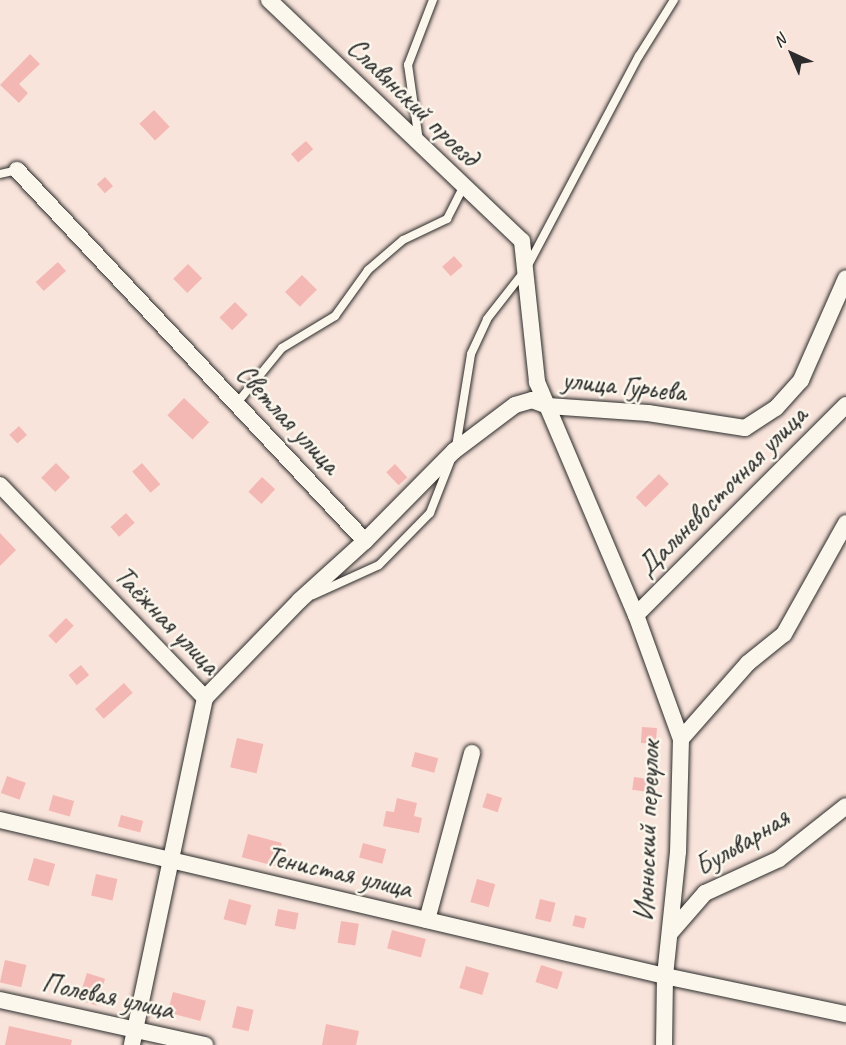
<!DOCTYPE html>
<meta charset="utf-8">
<style>
body{margin:0}
#map{position:relative;width:846px;height:1045px;overflow:hidden;background:#f9e4db;font-family:Caveat,sans-serif}
div>[style]{position:absolute}
.building>*{inset:0;background:#f4b8b4;transform-origin:0 0}
.roads{filter:drop-shadow(0 0 2px #2b2b2b) drop-shadow(0 0 2px #2b2b2b)}
.lane>*{height:8px;margin:-4px;padding:0 4px;transform-origin:4px;border-radius:4px;background:#fbf7ec}
.street>*{height:16px;margin:-8px;padding:0 8px;transform-origin:8px;border-radius:8px;background:#fbf7ec}
span{translate:-50% -50%;white-space:nowrap;text-align:center;line-height:1.15;-webkit-text-stroke:5px #fbf7ec;paint-order:stroke}
.street-label{font-size:28px;color:#2b2b2b}
.north{position:absolute;left:762px;top:24px;width:60px;height:60px;-webkit-text-stroke:4px #fbf7ec;paint-order:stroke;rotate:316deg;font-size:16px;font-weight:700;line-height:24px;text-align:center;color:#2b2b2b}
.north::after{content:'';display:block;margin:auto;width:21px;height:27px;background:#2b2b2b;clip-path:polygon(50% 0,100% 100%,50% 72%,0 100%)}
</style>
<div id="map">
<div class="building">
<i style="clip-path:polygon(30px 54px,40px 64px,19px 84px,28px 93px,19px 103px,0 85px)"></i>
<i style="left:154px;top:110px;width:23px;height:20px;rotate:47deg"></i>
<i style="left:306px;top:141px;width:11px;height:20px;rotate:49deg"></i>
<i style="left:105px;top:177px;width:12px;height:11px;rotate:48deg"></i>
<i style="left:454px;top:256px;width:13px;height:16px;rotate:48deg"></i>
<i style="left:58px;top:262px;width:12px;height:30px;rotate:48deg"></i>
<i style="left:188px;top:264px;width:20px;height:21px;rotate:45deg"></i>
<i style="left:302px;top:275px;width:21px;height:24px;rotate:45deg"></i>
<i style="left:235px;top:302px;width:18px;height:22px;rotate:45deg"></i>
<i style="left:184px;top:398px;width:35px;height:24px;rotate:44deg"></i>
<i style="left:19px;top:426px;width:12px;height:13px;rotate:48deg"></i>
<i style="left:56px;top:463px;width:20px;height:21px;rotate:45deg"></i>
<i style="left:142px;top:463px;width:28px;height:13px;rotate:49deg"></i>
<i style="left:395px;top:464px;width:18px;height:12px;rotate:47deg"></i>
<i style="left:659px;top:474px;width:14px;height:33px;rotate:45deg"></i>
<i style="left:262px;top:477px;width:18px;height:20px;rotate:43deg"></i>
<i style="left:126px;top:513px;width:13px;height:21px;rotate:48deg"></i>
<i style="clip-path:polygon(0 533px,16px 550px,0 566px)"></i>
<i style="left:66px;top:618px;width:11px;height:25px;rotate:45deg"></i>
<i style="left:81px;top:665px;width:13px;height:16px;rotate:51deg"></i>
<i style="left:124px;top:683px;width:13px;height:39px;rotate:48deg"></i>
<i style="left:642px;top:727px;width:15px;height:16px;rotate:4deg"></i>
<i style="left:237px;top:738px;width:27px;height:30px;rotate:13deg"></i>
<i style="left:415px;top:752px;width:24px;height:15px;rotate:15deg"></i>
<i style="left:7px;top:776px;width:20px;height:18px;rotate:20deg"></i>
<i style="left:634px;top:777px;width:14px;height:13px;rotate:8deg"></i>
<i style="left:487px;top:793px;width:16px;height:15px;rotate:18deg"></i>
<i style="left:53px;top:795px;width:22px;height:16px;rotate:16deg"></i>
<i style="clip-path:polygon(397px 798px,417px 803px,414px 816px,422px 818px,419px 833px,383px 826px,386px 811px,394px 812px)"></i>
<i style="left:121px;top:815px;width:23px;height:12px;rotate:15deg"></i>
<i style="left:248px;top:834px;width:35px;height:24px;rotate:15deg"></i>
<i style="left:363px;top:843px;width:24px;height:15px;rotate:15deg"></i>
<i style="left:34px;top:858px;width:22px;height:23px;rotate:16deg"></i>
<i style="left:96px;top:874px;width:22px;height:22px;rotate:13deg"></i>
<i style="left:477px;top:879px;width:19px;height:24px;rotate:16deg"></i>
<i style="left:229px;top:899px;width:23px;height:21px;rotate:15deg"></i>
<i style="left:540px;top:899px;width:16px;height:20px;rotate:14deg"></i>
<i style="left:278px;top:909px;width:21px;height:17px;rotate:11deg"></i>
<i style="left:575px;top:915px;width:12px;height:11px;rotate:14deg"></i>
<i style="left:341px;top:921px;width:18px;height:22px;rotate:9deg"></i>
<i style="left:392px;top:930px;width:35px;height:19px;rotate:15deg"></i>
<i style="left:5px;top:960px;width:22px;height:23px;rotate:13deg"></i>
<i style="left:541px;top:965px;width:23px;height:18px;rotate:18deg"></i>
<i style="left:466px;top:966px;width:24px;height:23px;rotate:17deg"></i>
<i style="left:87px;top:973px;width:19px;height:28px;rotate:18deg"></i>
<i style="left:173px;top:992px;width:34px;height:21px;rotate:15deg"></i>
<i style="left:237px;top:1006px;width:17px;height:22px;rotate:13deg"></i>
<i style="clip-path:polygon(326px 1024px,359px 1031px,356px 1045px,322px 1045px)"></i>
<i style="clip-path:polygon(9px 1026px,72px 1040px,71px 1045px,5px 1045px)"></i>
</div>
<div class="roads">
<div class="lane">
<i style="left:419px;top:141px;width:77px;rotate:-98.2deg"></i>
<i style="left:408px;top:65px;width:70px;rotate:-69deg"></i>
<i style="left:0;top:174px;width:17px;rotate:-13deg"></i>
<i style="left:237px;top:403px;width:71px;rotate:-50.7deg"></i>
<i style="left:282px;top:348px;width:62px;rotate:-31.1deg"></i>
<i style="left:335px;top:316px;width:57px;rotate:-54.3deg"></i>
<i style="left:368px;top:270px;width:46px;rotate:-40.6deg"></i>
<i style="left:403px;top:240px;width:49px;rotate:-25.5deg"></i>
<i style="left:447px;top:219px;width:36px;rotate:-63deg"></i>
<i style="left:456px;top:447px;width:94px;rotate:-80.8deg"></i>
<i style="left:471px;top:354px;width:38px;rotate:-65deg"></i>
<i style="left:487px;top:319px;width:63px;rotate:-52deg"></i>
<i style="left:526px;top:269px;width:241px;rotate:-62.1deg"></i>
<i style="left:639px;top:56px;width:66px;rotate:-58deg"></i>
<i style="left:313px;top:595px;width:72px;rotate:-24.4deg"></i>
<i style="left:379px;top:565px;width:73px;rotate:-45.6deg"></i>
<i style="left:430px;top:513px;width:55px;rotate:-68.6deg"></i>
</div>
<div class="street">
<i style="left:269px;top:0;width:349px;rotate:43.6deg"></i>
<i style="left:522px;top:241px;width:142px;rotate:83.9deg"></i>
<i style="left:537px;top:382px;width:253px;rotate:67deg"></i>
<i style="left:636px;top:615px;width:132px;rotate:70.1deg"></i>
<i style="left:681px;top:739px;width:113px;rotate:91.5deg"></i>
<i style="left:678px;top:852px;width:125px;rotate:96deg"></i>
<i style="left:665px;top:976px;width:69px;rotate:90.8deg"></i>
<i style="left:17px;top:170px;width:509px;rotate:46.83deg"></i>
<i style="left:365px;top:541px;width:88px;rotate:137.8deg"></i>
<i style="left:300px;top:600px;width:136px;rotate:134.1deg"></i>
<i style="left:0;top:485px;width:296px;rotate:46.1deg"></i>
<i style="left:205px;top:698px;width:355px;rotate:101.9deg"></i>
<i style="left:365px;top:541px;width:127px;rotate:-45.3deg"></i>
<i style="left:454px;top:451px;width:76px;rotate:-37deg"></i>
<i style="left:515px;top:405px;width:18px;rotate:-16deg"></i>
<i style="left:532px;top:400px;width:17px;rotate:21deg"></i>
<i style="left:548px;top:406px;width:100px;rotate:4deg"></i>
<i style="left:648px;top:413px;width:98px;rotate:8.8deg"></i>
<i style="left:745px;top:428px;width:37px;rotate:-33deg"></i>
<i style="left:776px;top:408px;width:38px;rotate:-48deg"></i>
<i style="left:801px;top:380px;width:111px;rotate:-66.2deg"></i>
<i style="left:636px;top:615px;width:297px;rotate:-45deg"></i>
<i style="left:681px;top:739px;width:101px;rotate:-48.6deg"></i>
<i style="left:748px;top:663px;width:46px;rotate:-38.9deg"></i>
<i style="left:784px;top:634px;width:127px;rotate:-60.8deg"></i>
<i style="left:0;top:820px;width:683px;rotate:13.2deg"></i>
<i style="left:665px;top:976px;width:185px;rotate:11.9deg"></i>
<i style="left:427px;top:920px;width:173px;rotate:-74.9deg"></i>
<i style="left:671px;top:932px;width:52px;rotate:-48.9deg"></i>
<i style="left:705px;top:893px;width:81px;rotate:-24.7deg"></i>
<i style="left:779px;top:859px;width:85px;rotate:-38.3deg"></i>
<i style="left:0;top:1000px;width:210px;rotate:12.4deg"></i>
</div>
</div>
<div class="street-label">
<span style="left:413px;top:102px;rotate:44deg">Славянский проезд</span>
<span style="left:624px;top:386px;rotate:6deg">улица Гурьева</span>
<span style="left:288px;top:419px;rotate:47deg">Светлая улица</span>
<span style="left:722px;top:491px;rotate:-45deg">Дальневосточная улица</span>
<span style="left:167px;top:620px;rotate:46deg">Таёжная улица</span>
<span style="left:647px;top:831px;rotate:-88deg">Июньский переулок</span>
<span style="left:742px;top:842px;rotate:-31deg">Бульварная</span>
<span style="left:339px;top:872px;rotate:13deg">Тенистая улица</span>
<span style="left:108px;top:996px;rotate:12deg">Полевая улица</span>
</div>
<div class="north">N</div>
</div>
